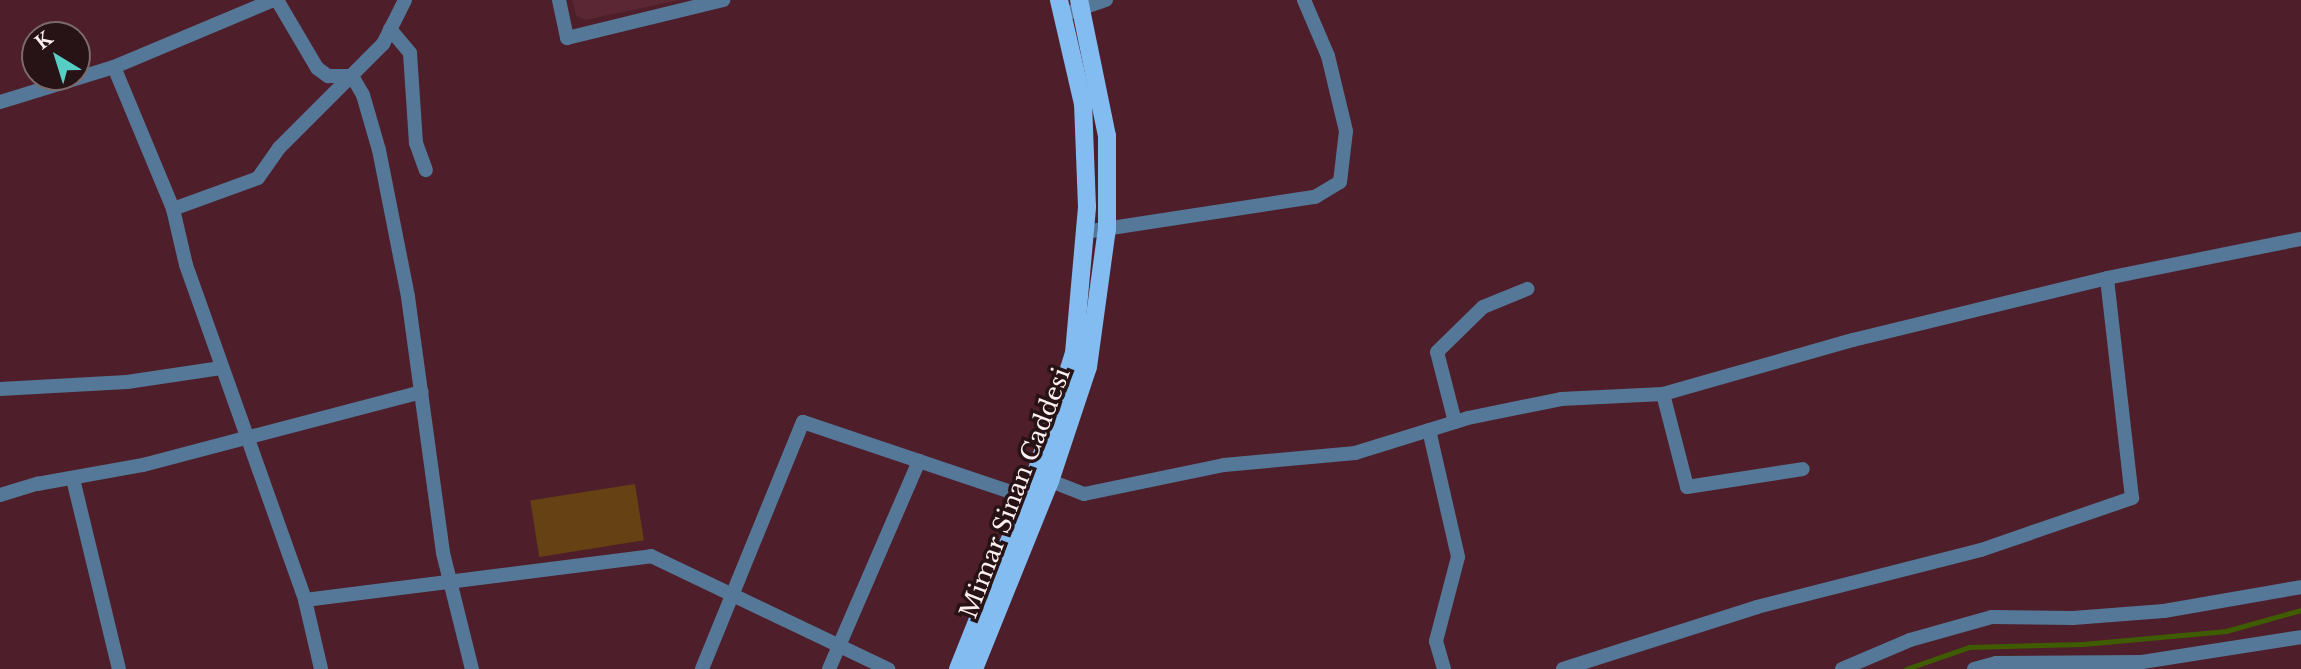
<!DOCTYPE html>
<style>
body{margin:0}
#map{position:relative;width:2301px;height:669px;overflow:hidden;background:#4e1f2a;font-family:"Libre Baskerville",serif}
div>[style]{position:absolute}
.built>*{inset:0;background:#5c2734}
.green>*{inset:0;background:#664114;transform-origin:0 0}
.stream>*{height:4.5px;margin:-2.25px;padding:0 2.25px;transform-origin:2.25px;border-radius:2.25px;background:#3f5c00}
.minor>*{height:14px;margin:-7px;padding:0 7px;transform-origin:7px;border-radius:7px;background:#557898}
.major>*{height:18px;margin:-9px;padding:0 9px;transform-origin:9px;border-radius:9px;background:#83bcf1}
span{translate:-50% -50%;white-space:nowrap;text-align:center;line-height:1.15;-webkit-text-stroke:7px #271216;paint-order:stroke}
.street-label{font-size:24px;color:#fceff0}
.north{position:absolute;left:21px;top:21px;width:70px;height:70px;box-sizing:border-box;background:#271216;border:2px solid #7c6a6d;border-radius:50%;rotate:322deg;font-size:19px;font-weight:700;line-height:28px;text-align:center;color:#fceff0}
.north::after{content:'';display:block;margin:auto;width:24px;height:32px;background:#56cec3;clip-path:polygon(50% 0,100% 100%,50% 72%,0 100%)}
</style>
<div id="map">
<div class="built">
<i style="clip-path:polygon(572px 0,679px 0,585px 20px,576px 15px)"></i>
</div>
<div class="green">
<i style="left:635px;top:484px;width:57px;height:106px;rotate:81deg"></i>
</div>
<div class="stream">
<i style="left:1906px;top:669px;width:67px;rotate:-19.2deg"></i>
<i style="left:1969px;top:647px;width:114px;rotate:-1.5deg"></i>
<i style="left:2083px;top:644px;width:144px;rotate:-5.2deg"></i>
<i style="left:2226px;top:631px;width:78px;rotate:-15.6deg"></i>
</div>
<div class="minor">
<i style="left:277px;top:0;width:79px;rotate:59.5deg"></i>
<i style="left:317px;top:68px;width:14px;rotate:36deg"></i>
<i style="left:328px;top:76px;width:24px"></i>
<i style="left:352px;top:76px;width:22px;rotate:60deg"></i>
<i style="left:363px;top:95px;width:57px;rotate:73.8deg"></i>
<i style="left:379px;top:150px;width:150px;rotate:78.8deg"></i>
<i style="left:408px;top:297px;width:258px;rotate:82.2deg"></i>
<i style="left:443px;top:553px;width:120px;rotate:76deg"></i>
<i style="left:559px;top:0;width:39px;rotate:78deg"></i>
<i style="left:567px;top:38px;width:161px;rotate:-13.7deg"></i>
<i style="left:1071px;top:12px;width:37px;rotate:-19deg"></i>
<i style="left:390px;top:29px;width:31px;rotate:50deg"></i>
<i style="left:410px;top:53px;width:90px;rotate:86.2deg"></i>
<i style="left:416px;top:143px;width:29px;rotate:70deg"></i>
<i style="left:114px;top:67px;width:154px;rotate:67.4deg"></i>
<i style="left:173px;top:209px;width:57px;rotate:76.9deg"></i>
<i style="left:186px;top:265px;width:356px;rotate:70.4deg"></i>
<i style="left:305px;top:600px;width:71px;rotate:76.9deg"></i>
<i style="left:0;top:102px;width:119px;rotate:-17.1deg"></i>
<i style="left:114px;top:67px;width:173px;rotate:-22.8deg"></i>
<i style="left:173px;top:209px;width:90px;rotate:-20deg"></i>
<i style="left:258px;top:178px;width:37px;rotate:-55deg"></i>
<i style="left:279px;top:148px;width:147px;rotate:-45deg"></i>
<i style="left:383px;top:44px;width:49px;rotate:-63.4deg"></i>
<i style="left:1085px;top:232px;width:233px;rotate:-8.7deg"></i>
<i style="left:1315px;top:197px;width:29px;rotate:-31deg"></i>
<i style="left:1340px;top:182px;width:51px;rotate:-83.3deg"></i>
<i style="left:1346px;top:131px;width:77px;rotate:-103.5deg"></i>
<i style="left:1328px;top:56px;width:61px;rotate:-113.2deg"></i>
<i style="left:0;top:389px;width:127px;rotate:-3.2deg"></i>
<i style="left:127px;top:382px;width:95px;rotate:-8.5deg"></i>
<i style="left:1663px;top:394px;width:96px;rotate:75.5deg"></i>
<i style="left:1687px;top:487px;width:117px;rotate:-8.8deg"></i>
<i style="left:1455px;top:422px;width:72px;rotate:-104.4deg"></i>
<i style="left:1437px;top:352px;width:64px;rotate:-44.4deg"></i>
<i style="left:1483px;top:307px;width:48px;rotate:-22.2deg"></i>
<i style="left:1429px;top:430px;width:130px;rotate:77.1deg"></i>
<i style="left:1458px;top:557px;width:87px;rotate:104.7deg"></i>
<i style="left:1436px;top:641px;width:29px;rotate:74deg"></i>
<i style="left:1043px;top:478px;width:44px;rotate:21.3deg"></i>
<i style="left:1084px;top:494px;width:143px;rotate:-11.7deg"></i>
<i style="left:1224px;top:465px;width:132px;rotate:-5.2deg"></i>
<i style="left:1355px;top:453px;width:118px;rotate:-17.2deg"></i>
<i style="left:1468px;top:418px;width:95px;rotate:-11.5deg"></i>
<i style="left:1561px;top:399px;width:102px;rotate:-2.8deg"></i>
<i style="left:1663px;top:394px;width:198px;rotate:-15.9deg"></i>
<i style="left:1853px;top:340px;width:261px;rotate:-13.7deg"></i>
<i style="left:2107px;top:278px;width:198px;rotate:-11.4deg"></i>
<i style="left:73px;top:479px;width:195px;rotate:76.4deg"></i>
<i style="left:0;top:495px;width:39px;rotate:-17deg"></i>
<i style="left:37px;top:484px;width:108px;rotate:-10.2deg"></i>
<i style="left:143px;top:465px;width:288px;rotate:-14.7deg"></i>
<i style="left:305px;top:600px;width:349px;rotate:-7.2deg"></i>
<i style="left:651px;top:556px;width:263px;rotate:25.5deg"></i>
<i style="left:702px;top:669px;width:267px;rotate:-67.8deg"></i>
<i style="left:803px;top:422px;width:235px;rotate:18.6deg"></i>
<i style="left:829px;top:669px;width:227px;rotate:-66.6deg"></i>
<i style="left:1563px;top:669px;width:204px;rotate:-17.7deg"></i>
<i style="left:1757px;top:607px;width:231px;rotate:-14.3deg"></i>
<i style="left:1981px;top:550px;width:160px;rotate:-19deg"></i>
<i style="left:2132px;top:498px;width:221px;rotate:-96.5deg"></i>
<i style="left:1842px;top:669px;width:74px;rotate:-23.1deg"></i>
<i style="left:1910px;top:640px;width:85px;rotate:-15.7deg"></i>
<i style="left:1992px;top:617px;width:81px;rotate:0.7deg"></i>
<i style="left:2073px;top:618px;width:91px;rotate:-4.4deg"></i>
<i style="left:2164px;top:611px;width:139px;rotate:-9.9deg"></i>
<i style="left:1974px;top:669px;width:23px;rotate:-15deg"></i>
<i style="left:1996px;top:663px;width:146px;rotate:-0.4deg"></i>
<i style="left:2142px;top:662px;width:161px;rotate:-8.9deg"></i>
</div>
<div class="major">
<i style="left:958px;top:669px;width:208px;rotate:-68.2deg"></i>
<i style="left:1035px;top:476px;width:129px;rotate:-72.4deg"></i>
<i style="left:1074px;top:353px;width:147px;rotate:-84.9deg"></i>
<i style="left:1087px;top:207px;width:103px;rotate:-92.2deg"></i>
<i style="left:1083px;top:104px;width:107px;rotate:-103deg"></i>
<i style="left:974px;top:669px;width:203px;rotate:-68deg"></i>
<i style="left:1050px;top:481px;width:120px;rotate:-71.6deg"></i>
<i style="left:1088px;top:367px;width:139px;rotate:-82.2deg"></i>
<i style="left:1107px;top:229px;width:93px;rotate:-90deg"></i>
<i style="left:1107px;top:136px;width:139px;rotate:-101.6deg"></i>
</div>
<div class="street-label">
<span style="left:1015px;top:493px;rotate:-69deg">Mimar Sinan Caddesi</span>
</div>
<div class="north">K</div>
</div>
